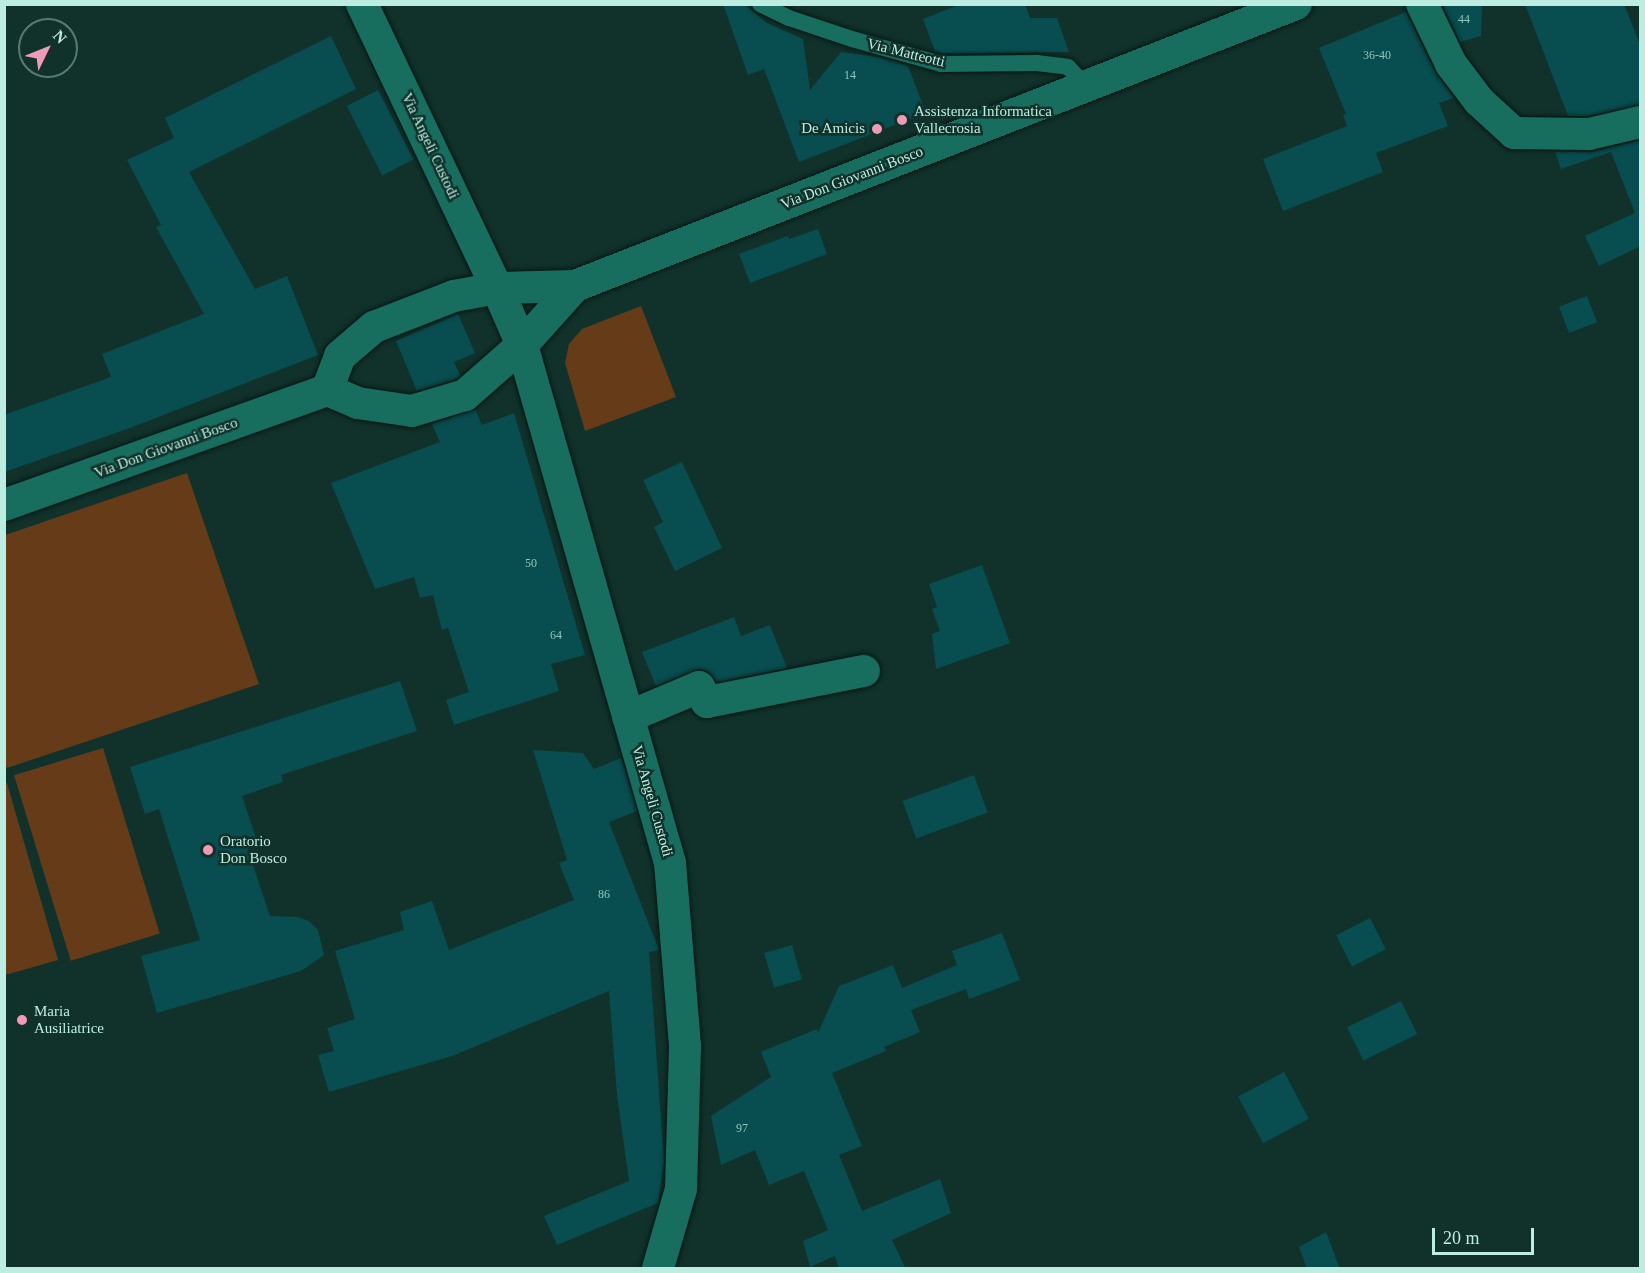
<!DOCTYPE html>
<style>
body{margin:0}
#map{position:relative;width:1645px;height:1273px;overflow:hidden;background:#10322b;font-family:"Times New Roman",serif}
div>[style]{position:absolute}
.green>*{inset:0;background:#663c18;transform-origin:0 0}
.building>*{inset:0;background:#084d4f;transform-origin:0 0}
.roads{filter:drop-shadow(0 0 2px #091714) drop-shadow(0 0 2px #091714)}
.service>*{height:16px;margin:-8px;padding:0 8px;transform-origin:8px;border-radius:8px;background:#176e5f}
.minor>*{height:32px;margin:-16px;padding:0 16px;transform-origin:16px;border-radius:16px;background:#176e5f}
.dots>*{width:16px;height:16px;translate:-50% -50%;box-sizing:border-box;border:3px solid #10322b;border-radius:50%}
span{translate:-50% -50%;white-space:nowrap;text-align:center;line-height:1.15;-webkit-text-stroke:5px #10322b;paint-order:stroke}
.number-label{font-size:12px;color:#90c5bc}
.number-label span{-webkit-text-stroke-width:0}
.street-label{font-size:15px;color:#bdede1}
.poi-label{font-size:15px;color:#bdede1}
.left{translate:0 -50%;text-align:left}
.right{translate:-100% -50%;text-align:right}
.frame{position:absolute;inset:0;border:6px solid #bdede1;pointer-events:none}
.north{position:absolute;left:18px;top:18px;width:60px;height:60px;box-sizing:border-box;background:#10322b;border:2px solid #557d74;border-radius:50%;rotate:47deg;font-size:16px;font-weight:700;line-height:24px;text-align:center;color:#bdede1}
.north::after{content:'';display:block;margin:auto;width:21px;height:27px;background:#f09ab7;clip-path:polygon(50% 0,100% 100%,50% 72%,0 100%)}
.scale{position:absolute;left:1432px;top:1228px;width:102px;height:27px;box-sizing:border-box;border:3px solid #bdede1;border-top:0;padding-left:8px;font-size:18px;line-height:21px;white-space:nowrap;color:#bdede1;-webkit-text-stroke:4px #10322b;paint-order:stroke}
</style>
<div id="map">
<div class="green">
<i style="clip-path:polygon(641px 306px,676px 397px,585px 431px,565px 363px,569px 344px,582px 329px)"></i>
<i style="clip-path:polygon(187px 473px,259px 684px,7px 768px,4px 760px,5px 535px)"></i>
<i style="left:103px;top:748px;width:194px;height:93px;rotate:73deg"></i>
<i style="clip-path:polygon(7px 783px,58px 960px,5px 975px,4px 784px)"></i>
</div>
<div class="building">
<i style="clip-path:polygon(723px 4px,744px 4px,767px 23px,803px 39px,810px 90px,841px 52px,877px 57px,908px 66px,926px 113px,799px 162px,764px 69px,748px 75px)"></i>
<i style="clip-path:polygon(961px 4px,1025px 4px,1030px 18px,1057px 18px,1069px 52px,942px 53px,935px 51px,923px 19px)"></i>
<i style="clip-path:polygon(1442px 4px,1482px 4px,1481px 36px,1460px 42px)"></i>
<i style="clip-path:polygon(1525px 4px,1624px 4px,1641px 47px,1641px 105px,1587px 116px,1568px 116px)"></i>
<i style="clip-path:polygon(1406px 12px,1435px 72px,1454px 98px,1439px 103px,1448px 126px,1376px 153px,1383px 172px,1283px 211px,1263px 159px,1347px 126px,1343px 115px,1346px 114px,1319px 48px)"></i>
<i style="clip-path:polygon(331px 36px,356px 89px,189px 172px,255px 289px,287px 276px,318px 355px,130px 428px,4px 472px,4px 415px,111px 377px,102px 354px,204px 314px,156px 227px,161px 225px,127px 160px,174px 138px,165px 118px)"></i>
<i style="left:378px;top:90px;width:78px;height:35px;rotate:63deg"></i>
<i style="clip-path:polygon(1641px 140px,1641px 246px,1599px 266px,1585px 236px,1635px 213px,1611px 152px,1561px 169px,1555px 152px,1593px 152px)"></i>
<i style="clip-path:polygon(818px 229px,827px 254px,750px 283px,739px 254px,788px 236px,789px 239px)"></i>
<i style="left:1587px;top:296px;width:28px;height:30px;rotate:69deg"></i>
<i style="clip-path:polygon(458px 314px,475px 353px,454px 362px,460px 375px,456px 379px,417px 391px,396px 341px)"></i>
<i style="clip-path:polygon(475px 409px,482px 425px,514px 413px,585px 655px,551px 664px,559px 691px,454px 725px,446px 700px,469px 692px,448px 628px,442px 630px,433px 595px,420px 598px,414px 577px,375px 589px,331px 483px,440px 442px,432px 424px)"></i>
<i style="clip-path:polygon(682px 462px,722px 548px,675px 571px,654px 527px,663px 522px,643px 480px)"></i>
<i style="clip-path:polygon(982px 565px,1010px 643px,936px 669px,932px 634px,940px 631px,932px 609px,937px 607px,929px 584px)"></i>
<i style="clip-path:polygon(734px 617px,741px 636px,770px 625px,787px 668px,717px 682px,709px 672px,700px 669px,656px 686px,642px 652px)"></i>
<i style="clip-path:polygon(400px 681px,417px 731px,281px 775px,283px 782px,242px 796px,256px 838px,245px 841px,270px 916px,297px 917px,309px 921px,318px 930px,324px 955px,301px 971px,157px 1013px,141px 956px,200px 940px,159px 809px,145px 814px,130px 767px)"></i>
<i style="clip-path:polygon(533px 750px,583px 753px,594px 769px,621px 758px,637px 811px,609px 822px,659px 950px,649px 952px,664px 1161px,658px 1203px,557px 1245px,544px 1216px,629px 1181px,617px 1095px,609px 991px,452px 1056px,329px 1092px,318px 1055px,334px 1051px,327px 1028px,355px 1019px,335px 951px,404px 930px,400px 912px,432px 901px,449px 950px,574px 900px,559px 863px,567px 860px)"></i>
<i style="left:974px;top:775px;width:40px;height:76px;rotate:70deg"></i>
<i style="left:1370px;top:918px;width:35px;height:38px;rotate:63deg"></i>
<i style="clip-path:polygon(1002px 933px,1020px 980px,969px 999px,966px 989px,911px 1010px,920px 1032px,884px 1047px,886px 1051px,832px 1073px,862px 1146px,839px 1155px,862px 1211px,940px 1179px,951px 1213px,892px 1240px,906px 1269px,839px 1269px,835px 1256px,810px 1267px,803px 1241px,828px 1230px,804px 1171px,769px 1185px,755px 1150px,721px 1165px,711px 1116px,771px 1077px,761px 1052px,817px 1029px,818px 1033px,839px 986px,893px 965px,902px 988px,957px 965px,952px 951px)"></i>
<i style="left:792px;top:945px;width:36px;height:29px;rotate:74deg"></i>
<i style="left:1401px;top:1001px;width:37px;height:60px;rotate:64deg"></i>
<i style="left:1284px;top:1072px;width:53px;height:52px;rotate:62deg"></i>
<i style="clip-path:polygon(1326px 1232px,1340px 1269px,1307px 1269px,1299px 1247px)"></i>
</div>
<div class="roads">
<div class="service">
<i style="left:760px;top:4px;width:32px;rotate:26deg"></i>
<i style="left:789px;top:18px;width:66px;rotate:18.4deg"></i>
<i style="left:852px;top:39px;width:92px;rotate:15.7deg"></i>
<i style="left:941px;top:64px;width:96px;rotate:-0.6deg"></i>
<i style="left:1037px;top:63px;width:31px;rotate:7deg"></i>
<i style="left:1068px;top:67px;width:26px;rotate:47deg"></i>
</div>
<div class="minor">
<i style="left:362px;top:4px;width:314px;rotate:64.6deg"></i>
<i style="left:497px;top:288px;width:78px;rotate:-1.5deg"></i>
<i style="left:575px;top:286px;width:774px;rotate:-21.36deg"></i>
<i style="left:1422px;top:4px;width:67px;rotate:64.2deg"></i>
<i style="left:1451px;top:64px;width:46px;rotate:52.9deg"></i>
<i style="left:1479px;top:101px;width:47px;rotate:42.4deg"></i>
<i style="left:1514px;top:133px;width:75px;rotate:0.8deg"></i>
<i style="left:1589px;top:134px;width:52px;rotate:-13.2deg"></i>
<i style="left:575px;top:286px;width:79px;rotate:131.9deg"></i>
<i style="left:522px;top:345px;width:76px;rotate:138.7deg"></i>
<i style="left:465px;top:395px;width:55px;rotate:163.2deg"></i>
<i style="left:412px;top:411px;width:55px;rotate:-171.6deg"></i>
<i style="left:358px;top:403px;width:34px;rotate:-157deg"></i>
<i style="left:327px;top:390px;width:36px;rotate:-69deg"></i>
<i style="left:340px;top:356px;width:45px;rotate:-40.5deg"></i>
<i style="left:374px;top:327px;width:86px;rotate:-21.2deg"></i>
<i style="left:454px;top:296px;width:44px;rotate:-10.5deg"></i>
<i style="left:497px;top:288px;width:62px;rotate:66.3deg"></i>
<i style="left:522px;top:345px;width:539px;rotate:74.05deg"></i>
<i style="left:670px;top:863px;width:185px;rotate:85.3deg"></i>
<i style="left:685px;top:1047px;width:142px;rotate:91.6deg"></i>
<i style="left:681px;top:1189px;width:82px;rotate:106.2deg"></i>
<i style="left:4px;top:505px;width:343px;rotate:-19.6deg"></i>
<i style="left:628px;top:717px;width:77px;rotate:-22.9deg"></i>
<i style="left:699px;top:687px;width:17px;rotate:62deg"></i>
<i style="left:707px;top:702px;width:160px;rotate:-11.2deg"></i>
</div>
</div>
<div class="dots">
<i style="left:902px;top:120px;background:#f09ab7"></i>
<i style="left:877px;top:129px;background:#f09ab7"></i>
<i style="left:208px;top:850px;background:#f09ab7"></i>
<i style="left:22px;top:1020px;background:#f09ab7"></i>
</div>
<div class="number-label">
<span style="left:1464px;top:20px">44</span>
<span style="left:1377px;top:56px">36-40</span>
<span style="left:850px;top:76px">14</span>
<span style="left:531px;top:564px">50</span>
<span style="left:556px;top:636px">64</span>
<span style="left:604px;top:895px">86</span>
<span style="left:742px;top:1129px">97</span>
</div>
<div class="street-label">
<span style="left:906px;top:53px;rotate:14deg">Via Matteotti</span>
<span style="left:430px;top:146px;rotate:65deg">Via Angeli Custodi</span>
<span style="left:852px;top:178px;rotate:-21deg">Via Don Giovanni Bosco</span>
<span style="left:166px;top:448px;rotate:-20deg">Via Don Giovanni Bosco</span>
<span style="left:652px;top:801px;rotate:74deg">Via Angeli Custodi</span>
</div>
<div class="poi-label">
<span class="left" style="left:914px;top:120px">Assistenza Informatica<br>Vallecrosia</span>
<span class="right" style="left:865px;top:129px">De Amicis</span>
<span class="left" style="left:220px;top:850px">Oratorio<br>Don Bosco</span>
<span class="left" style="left:34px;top:1020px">Maria<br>Ausiliatrice</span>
</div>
<div class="frame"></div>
<div class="north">N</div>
<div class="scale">20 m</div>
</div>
